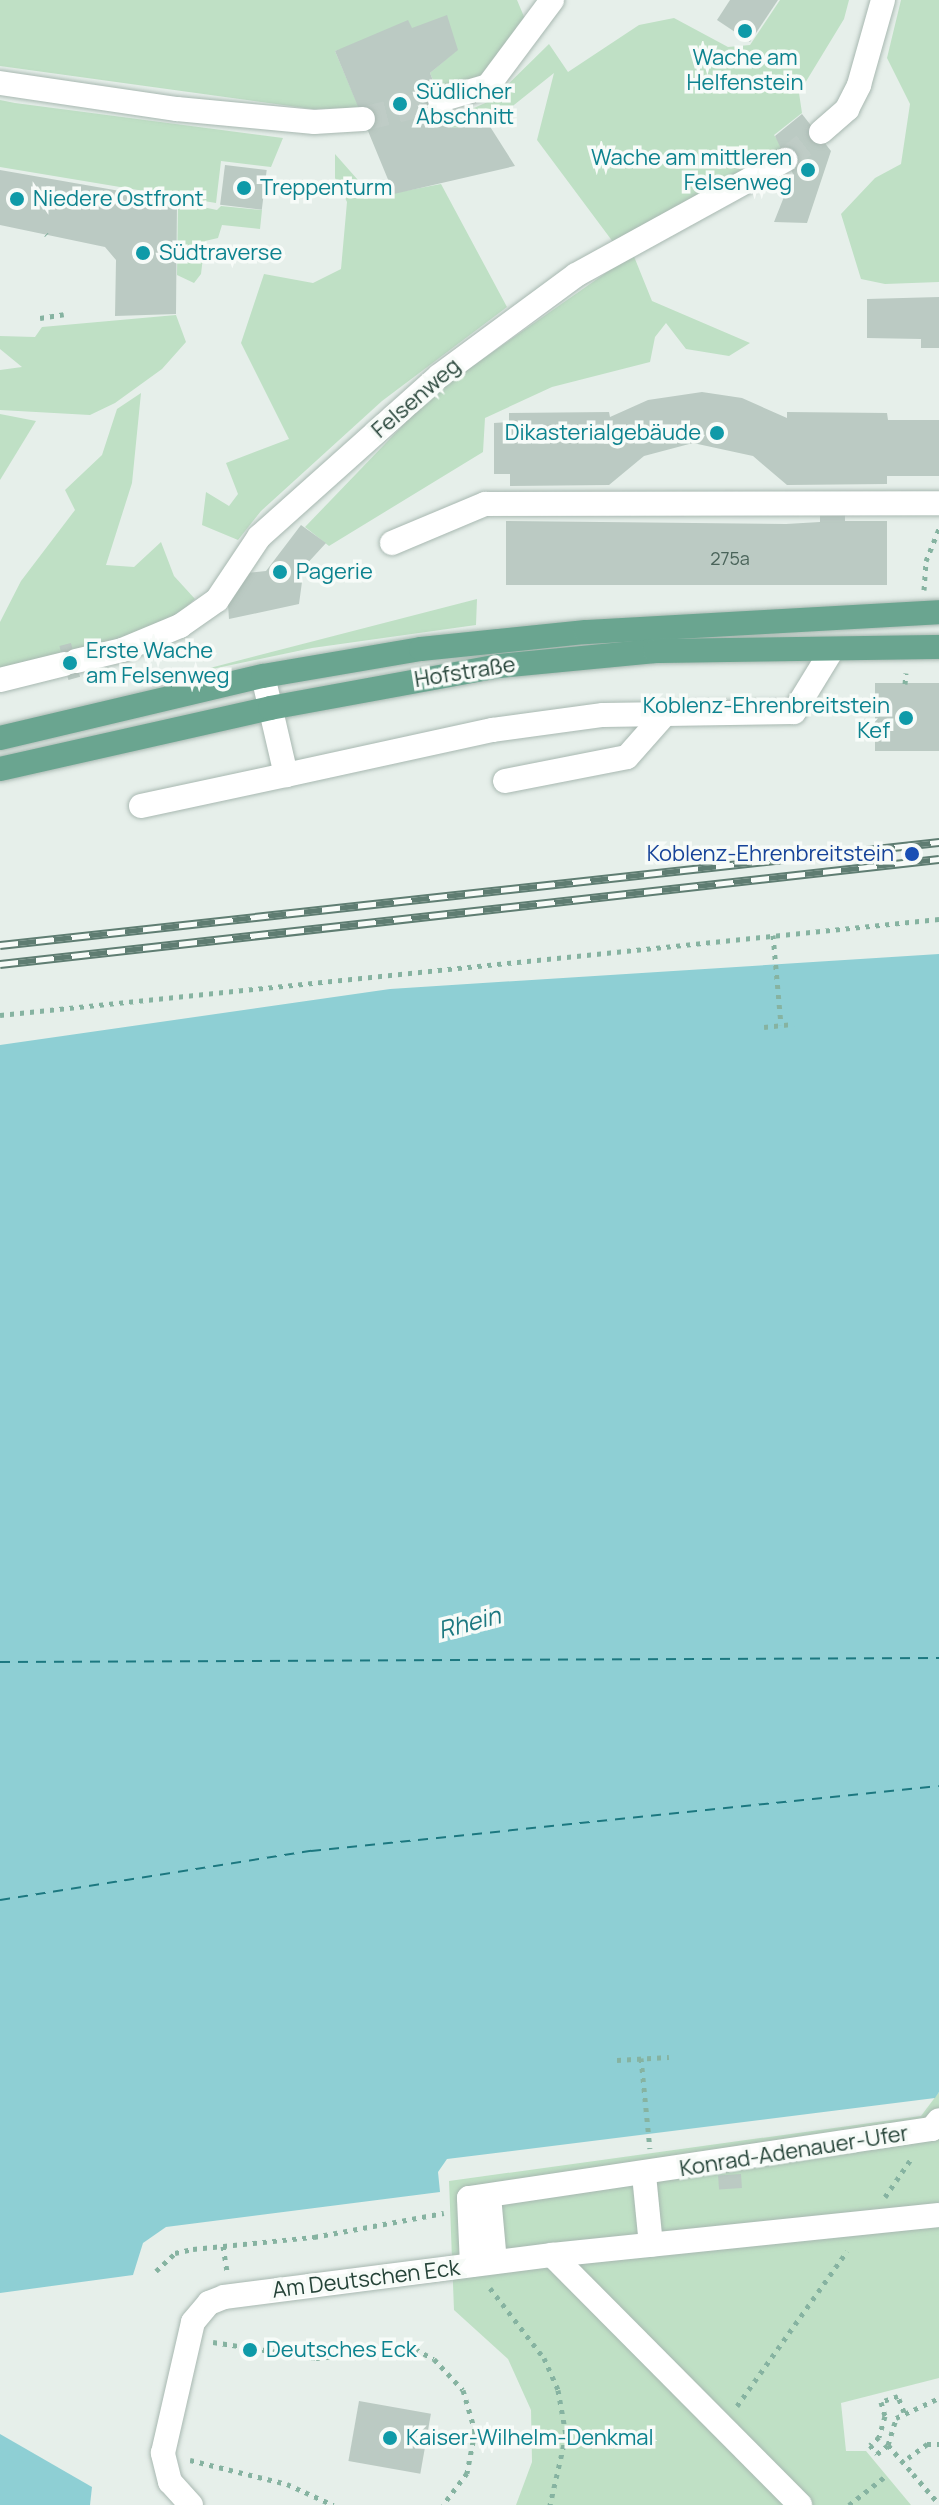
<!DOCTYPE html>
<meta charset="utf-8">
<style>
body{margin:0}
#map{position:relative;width:939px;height:2505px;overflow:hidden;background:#e6efea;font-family:Manrope,sans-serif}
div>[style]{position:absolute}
.green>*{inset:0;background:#bfe0c5}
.water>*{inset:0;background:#8ecfd4}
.ferry>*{height:2px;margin-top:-1px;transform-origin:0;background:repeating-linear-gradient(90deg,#1c7880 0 10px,transparent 0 18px)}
.building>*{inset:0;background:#bbcac3;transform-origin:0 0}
.minor-tunnel>*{height:24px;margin-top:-12px;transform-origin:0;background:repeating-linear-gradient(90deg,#bfccc6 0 24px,transparent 0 36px)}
.path>*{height:5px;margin-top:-2.5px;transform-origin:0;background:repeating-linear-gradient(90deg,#86b3a1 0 4px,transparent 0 10px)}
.roads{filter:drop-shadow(0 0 2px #a8b8b1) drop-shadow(0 0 2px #a8b8b1)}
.minor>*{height:24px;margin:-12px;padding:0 12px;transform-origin:12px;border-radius:12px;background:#fff}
.major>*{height:24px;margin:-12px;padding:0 12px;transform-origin:12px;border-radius:12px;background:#6aa590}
.rail>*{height:9px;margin-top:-4.5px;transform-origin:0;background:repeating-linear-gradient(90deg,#f7fbf8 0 18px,#5f7d72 0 36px);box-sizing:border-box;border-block:2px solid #5f7d72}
.path-bridge>*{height:5px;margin-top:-2.5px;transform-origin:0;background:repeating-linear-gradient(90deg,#86b3a1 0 4px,transparent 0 10px)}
.dots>*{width:22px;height:22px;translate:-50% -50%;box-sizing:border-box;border:4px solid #f7fbf8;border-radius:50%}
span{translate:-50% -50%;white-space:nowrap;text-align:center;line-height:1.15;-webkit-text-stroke:7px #f7fbf8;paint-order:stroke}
.number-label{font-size:18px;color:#4a645a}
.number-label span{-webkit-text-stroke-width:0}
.culture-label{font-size:22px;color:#0d838f}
.left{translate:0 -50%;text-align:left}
.right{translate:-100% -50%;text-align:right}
.street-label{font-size:22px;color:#244237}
.transit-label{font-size:22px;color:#164399}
.water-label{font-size:24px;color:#1c7880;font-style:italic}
</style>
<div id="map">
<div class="green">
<i style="clip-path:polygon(0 0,517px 0,525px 19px,480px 78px,437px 90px,430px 73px,457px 50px,412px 28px,335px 51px,359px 108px,312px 109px,0 66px)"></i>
<i style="clip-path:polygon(780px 0,849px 0,844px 19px,799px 93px,802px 113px,774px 135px,785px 150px,613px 242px,537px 140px,554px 73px,489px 125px,452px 128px,449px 119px,492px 100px,549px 44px,568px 72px,639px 25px,674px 18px,728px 47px,750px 45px)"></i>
<i style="clip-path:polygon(901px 0,939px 0,939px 282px,885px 284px,861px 279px,841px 214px,875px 178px,901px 164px,910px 104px,887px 58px)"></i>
<i style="clip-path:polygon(0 100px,15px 103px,283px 138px,271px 167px,221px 161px,216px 203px,0 167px)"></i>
<i style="clip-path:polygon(335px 154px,365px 188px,389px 182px,394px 193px,441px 184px,507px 307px,382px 401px,261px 511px,238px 540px,202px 525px,206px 492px,229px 506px,238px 494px,226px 463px,289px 439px,241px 343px,264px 274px,313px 283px,341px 269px,347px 202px,335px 178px)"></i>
<i style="clip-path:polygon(178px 202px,217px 210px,221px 206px,262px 210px,260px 229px,222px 225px,218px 238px,205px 241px,201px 274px,194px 283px,177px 275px)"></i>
<i style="clip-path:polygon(633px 254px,652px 301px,750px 343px,729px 356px,686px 349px,666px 323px,655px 337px,650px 362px,552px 387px,485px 418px,483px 452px,329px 546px,305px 527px,434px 393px)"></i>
<i style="clip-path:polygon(176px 315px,186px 342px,162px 369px,115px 403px,90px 415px,0 410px,0 370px,22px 367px,0 349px,0 336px,35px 337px,42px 327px)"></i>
<i style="clip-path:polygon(141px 393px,132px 483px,106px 565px,134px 567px,161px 542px,174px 576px,195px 599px,176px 616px,125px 637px,0 669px,0 622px,21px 581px,75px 510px,65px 490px,102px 455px,117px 409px)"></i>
<i style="clip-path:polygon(0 414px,36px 421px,0 480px)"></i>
<i style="clip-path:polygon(477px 599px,476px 625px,312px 648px,179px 676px)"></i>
<i style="clip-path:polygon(939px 2092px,939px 2378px,841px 2403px,846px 2451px,866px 2451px,911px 2505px,516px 2505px,532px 2462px,531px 2410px,508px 2359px,454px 2310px,449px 2181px,921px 2116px)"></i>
</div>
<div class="water">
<i style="clip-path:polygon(939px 954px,939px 2092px,935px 2098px,447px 2159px,438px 2172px,440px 2192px,166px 2227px,143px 2243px,133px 2275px,0 2293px,0 1045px,390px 989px)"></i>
<i style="clip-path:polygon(0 2434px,92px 2487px,90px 2505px,0 2505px)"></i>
</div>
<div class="ferry">
<i style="left:0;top:1662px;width:939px;rotate:-0.24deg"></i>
<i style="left:0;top:1900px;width:315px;rotate:-9deg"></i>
<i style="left:311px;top:1851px;width:631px;rotate:-5.91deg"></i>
</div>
<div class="building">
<i style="clip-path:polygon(730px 0,778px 0,750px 42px,717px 20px)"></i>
<i style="clip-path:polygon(447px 15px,458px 50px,430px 73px,452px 128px,489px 125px,515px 166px,394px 194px,335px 51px,408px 20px,412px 28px)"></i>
<i style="clip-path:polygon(802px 114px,831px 151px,807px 223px,774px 222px,793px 174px,775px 136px)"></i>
<i style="left:225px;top:165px;width:42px;height:40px;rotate:7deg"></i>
<i style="clip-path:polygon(0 170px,177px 201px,176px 314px,115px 316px,116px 260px,105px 247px,0 225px)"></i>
<i style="clip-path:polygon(939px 297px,939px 348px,921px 348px,921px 339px,867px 338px,867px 299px)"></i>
<i style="clip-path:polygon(702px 392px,742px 398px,787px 418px,787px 412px,887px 413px,888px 420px,939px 420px,939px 476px,887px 476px,887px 484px,787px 485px,753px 456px,693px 443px,644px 456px,609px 485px,510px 486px,510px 474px,494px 474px,494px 423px,509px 422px,509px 413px,609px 412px,610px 417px,648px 400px)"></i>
<i style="clip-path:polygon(845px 512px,845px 521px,887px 521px,887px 585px,506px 585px,506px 521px,786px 524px,820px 522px,820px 513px)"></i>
<i style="clip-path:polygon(301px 525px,326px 543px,304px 567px,299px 604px,229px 619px,228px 605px,247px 573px,266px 571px)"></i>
<i style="left:71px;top:643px;width:35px;height:12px;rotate:75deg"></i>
<i style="left:939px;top:683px;width:68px;height:64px;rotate:90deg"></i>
<i style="left:741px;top:2174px;width:14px;height:23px;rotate:86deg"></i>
<i style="left:359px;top:2401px;width:73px;height:61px;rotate:10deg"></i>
</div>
<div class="minor-tunnel">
<i style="left:363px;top:119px;width:79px;rotate:-13.9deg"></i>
<i style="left:785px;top:160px;width:46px;rotate:-37.9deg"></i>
</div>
<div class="path">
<i style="left:46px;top:234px;width:1px;rotate:45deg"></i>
<i style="left:40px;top:318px;width:24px;rotate:-9deg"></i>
<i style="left:924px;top:590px;width:29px;rotate:-86deg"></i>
<i style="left:926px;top:561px;width:35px;rotate:-68deg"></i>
<i style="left:905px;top:684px;width:11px;rotate:-85deg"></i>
<i style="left:773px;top:935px;width:90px;rotate:84.9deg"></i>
<i style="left:0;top:1015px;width:944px;rotate:-5.84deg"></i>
<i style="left:764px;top:1027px;width:30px;rotate:-6deg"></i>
<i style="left:641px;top:2058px;width:91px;rotate:84.4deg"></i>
<i style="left:617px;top:2060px;width:52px;rotate:-3.3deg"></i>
<i style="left:885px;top:2197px;width:46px;rotate:-55.6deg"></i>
<i style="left:223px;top:2246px;width:26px;rotate:81deg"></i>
<i style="left:156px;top:2271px;width:26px;rotate:-43deg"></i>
<i style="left:175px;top:2253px;width:18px;rotate:-13deg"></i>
<i style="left:193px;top:2249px;width:122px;rotate:-5.7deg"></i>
<i style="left:314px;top:2237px;width:132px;rotate:-10.5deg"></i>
<i style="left:490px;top:2288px;width:88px;rotate:52.4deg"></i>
<i style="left:544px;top:2358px;width:35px;rotate:66deg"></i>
<i style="left:558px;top:2390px;width:46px;rotate:79.9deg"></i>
<i style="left:566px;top:2435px;width:72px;rotate:102.9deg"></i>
<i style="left:213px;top:2342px;width:104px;rotate:8.8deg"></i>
<i style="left:316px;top:2358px;width:99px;rotate:-5.2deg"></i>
<i style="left:415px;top:2349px;width:21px;rotate:28deg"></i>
<i style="left:434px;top:2359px;width:42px;rotate:46.9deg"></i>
<i style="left:463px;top:2390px;width:43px;rotate:73.7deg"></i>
<i style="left:475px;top:2431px;width:43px;rotate:100.8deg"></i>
<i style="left:467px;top:2473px;width:40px;rotate:127deg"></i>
<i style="left:737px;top:2406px;width:190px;rotate:-54.6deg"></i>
<i style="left:904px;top:2412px;width:17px;rotate:-111deg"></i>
<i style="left:898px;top:2396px;width:18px;rotate:161deg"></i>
<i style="left:881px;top:2402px;width:15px;rotate:74deg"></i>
<i style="left:885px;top:2416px;width:22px;rotate:106deg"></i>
<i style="left:879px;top:2437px;width:12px;rotate:138deg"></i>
<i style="left:870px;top:2445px;width:11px;rotate:52deg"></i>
<i style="left:877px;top:2454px;width:14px;rotate:-39deg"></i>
<i style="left:888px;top:2445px;width:28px;rotate:-73deg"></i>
<i style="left:896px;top:2418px;width:47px;rotate:-24.9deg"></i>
<i style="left:908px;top:2458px;width:24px;rotate:-36deg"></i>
<i style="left:927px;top:2444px;width:12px"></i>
<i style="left:190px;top:2460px;width:100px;rotate:13.9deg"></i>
<i style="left:287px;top:2484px;width:51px;rotate:24.5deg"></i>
<i style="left:913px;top:2474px;width:40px;rotate:49deg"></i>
<i style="left:849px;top:2505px;width:48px;rotate:-38.3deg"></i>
</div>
<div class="roads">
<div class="minor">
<i style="left:0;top:83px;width:179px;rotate:8.4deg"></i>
<i style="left:177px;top:109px;width:138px;rotate:5.4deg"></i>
<i style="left:314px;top:122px;width:49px;rotate:-3.5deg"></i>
<i style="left:440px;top:100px;width:50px;rotate:-16.3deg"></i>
<i style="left:488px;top:86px;width:107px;rotate:-53.3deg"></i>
<i style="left:821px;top:132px;width:35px;rotate:-41deg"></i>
<i style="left:847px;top:109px;width:27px;rotate:-63deg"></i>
<i style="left:859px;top:85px;width:88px;rotate:-74.2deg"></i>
<i style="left:392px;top:543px;width:101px;rotate:-22.8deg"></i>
<i style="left:485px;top:504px;width:454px;rotate:-0.1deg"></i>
<i style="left:76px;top:661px;width:47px;rotate:-13.4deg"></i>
<i style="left:122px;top:650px;width:63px;rotate:-22.5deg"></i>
<i style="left:180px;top:626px;width:45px;rotate:-35.1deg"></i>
<i style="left:217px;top:600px;width:76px;rotate:-56.3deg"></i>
<i style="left:259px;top:537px;width:241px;rotate:-41.8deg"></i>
<i style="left:439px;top:376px;width:170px;rotate:-36.4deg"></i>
<i style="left:576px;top:275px;width:239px;rotate:-28.8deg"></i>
<i style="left:263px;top:676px;width:102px;rotate:76.9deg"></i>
<i style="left:286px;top:775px;width:212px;rotate:-12.3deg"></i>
<i style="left:493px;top:730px;width:111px;rotate:-7.8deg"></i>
<i style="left:603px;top:715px;width:191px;rotate:-0.9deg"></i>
<i style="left:794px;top:712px;width:73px;rotate:-58.5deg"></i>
<i style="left:0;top:680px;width:66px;rotate:-14deg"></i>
<i style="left:505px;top:781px;width:124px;rotate:-11.1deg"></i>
<i style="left:627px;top:757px;width:57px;rotate:-48.5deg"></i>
<i style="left:141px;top:806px;width:148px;rotate:-12.1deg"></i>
<i style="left:644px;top:2175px;width:70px;rotate:84.3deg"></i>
<i style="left:489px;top:2196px;width:66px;rotate:84.8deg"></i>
<i style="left:552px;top:2255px;width:352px;rotate:45.2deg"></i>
<i style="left:472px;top:2265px;width:67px;rotate:-92.6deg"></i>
<i style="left:469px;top:2198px;width:468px;rotate:-8.5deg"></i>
<i style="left:932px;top:2129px;width:11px;rotate:-52deg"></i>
<i style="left:191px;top:2505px;width:31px;rotate:-132deg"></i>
<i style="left:170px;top:2482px;width:30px;rotate:-104deg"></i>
<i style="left:163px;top:2453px;width:134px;rotate:-77.1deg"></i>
<i style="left:193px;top:2322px;width:25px;rotate:-50deg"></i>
<i style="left:209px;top:2303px;width:16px;rotate:-22deg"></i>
<i style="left:224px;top:2297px;width:331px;rotate:-7.3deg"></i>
<i style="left:552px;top:2255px;width:389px;rotate:-5.9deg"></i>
</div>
<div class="major">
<i style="left:0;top:738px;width:270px;rotate:-13.3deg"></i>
<i style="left:263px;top:676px;width:160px;rotate:-9.7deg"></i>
<i style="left:421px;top:649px;width:166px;rotate:-5.9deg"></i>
<i style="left:586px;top:632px;width:354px;rotate:-3.2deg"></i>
<i style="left:0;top:769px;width:277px;rotate:-12.7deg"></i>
<i style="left:270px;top:708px;width:233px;rotate:-10.4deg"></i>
<i style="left:499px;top:666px;width:157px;rotate:-5.5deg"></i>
<i style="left:655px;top:651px;width:284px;rotate:-0.8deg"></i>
</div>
</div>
<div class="rail">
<i style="left:0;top:945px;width:945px;rotate:-6.26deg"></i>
<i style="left:0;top:964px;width:945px;rotate:-6.38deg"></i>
</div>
<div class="path-bridge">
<i style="left:888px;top:2445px;width:38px;rotate:49deg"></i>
</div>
<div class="dots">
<i style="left:745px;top:31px;background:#0f9aa8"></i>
<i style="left:400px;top:104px;background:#0f9aa8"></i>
<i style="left:808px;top:170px;background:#0f9aa8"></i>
<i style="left:244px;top:188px;background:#0f9aa8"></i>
<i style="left:17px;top:199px;background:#0f9aa8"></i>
<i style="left:143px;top:253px;background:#0f9aa8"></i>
<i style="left:717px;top:433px;background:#0f9aa8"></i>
<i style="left:280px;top:572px;background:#0f9aa8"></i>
<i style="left:70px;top:663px;background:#0f9aa8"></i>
<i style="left:906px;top:718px;background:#0f9aa8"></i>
<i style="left:912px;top:854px;background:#1a4fb4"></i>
<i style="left:250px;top:2350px;background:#0f9aa8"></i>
<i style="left:390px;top:2438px;background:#0f9aa8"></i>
</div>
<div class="number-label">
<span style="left:730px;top:558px">275a</span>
</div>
<div class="culture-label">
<span style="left:745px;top:70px">Wache am<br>Helfenstein</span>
<span class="left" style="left:416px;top:104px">Südlicher<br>Abschnitt</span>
<span class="right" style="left:792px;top:170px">Wache am mittleren<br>Felsenweg</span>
<span class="left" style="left:260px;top:188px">Treppenturm</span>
<span class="left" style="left:33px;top:199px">Niedere Ostfront</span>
<span class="left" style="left:159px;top:253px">Südtraverse</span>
<span class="right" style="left:701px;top:433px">Dikasterialgebäude</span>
<span class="left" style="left:296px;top:572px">Pagerie</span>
<span class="left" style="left:86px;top:663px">Erste Wache<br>am Felsenweg</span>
<span class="right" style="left:890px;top:718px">Koblenz-Ehrenbreitstein<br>Kef</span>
<span class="left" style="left:266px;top:2350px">Deutsches Eck</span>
<span class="left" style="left:406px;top:2438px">Kaiser-Wilhelm-Denkmal</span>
</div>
<div class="street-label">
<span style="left:416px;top:398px;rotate:-41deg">Felsenweg</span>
<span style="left:465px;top:672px;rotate:-9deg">Hofstraße</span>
<span style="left:794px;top:2151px;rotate:-9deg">Konrad-Adenauer-Ufer</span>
<span style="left:366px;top:2279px;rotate:-7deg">Am Deutschen Eck</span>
</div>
<div class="transit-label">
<span class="right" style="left:894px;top:854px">Koblenz-Ehrenbreitstein</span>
</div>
<div class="water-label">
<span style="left:469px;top:1622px;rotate:-15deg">Rhein</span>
</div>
</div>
